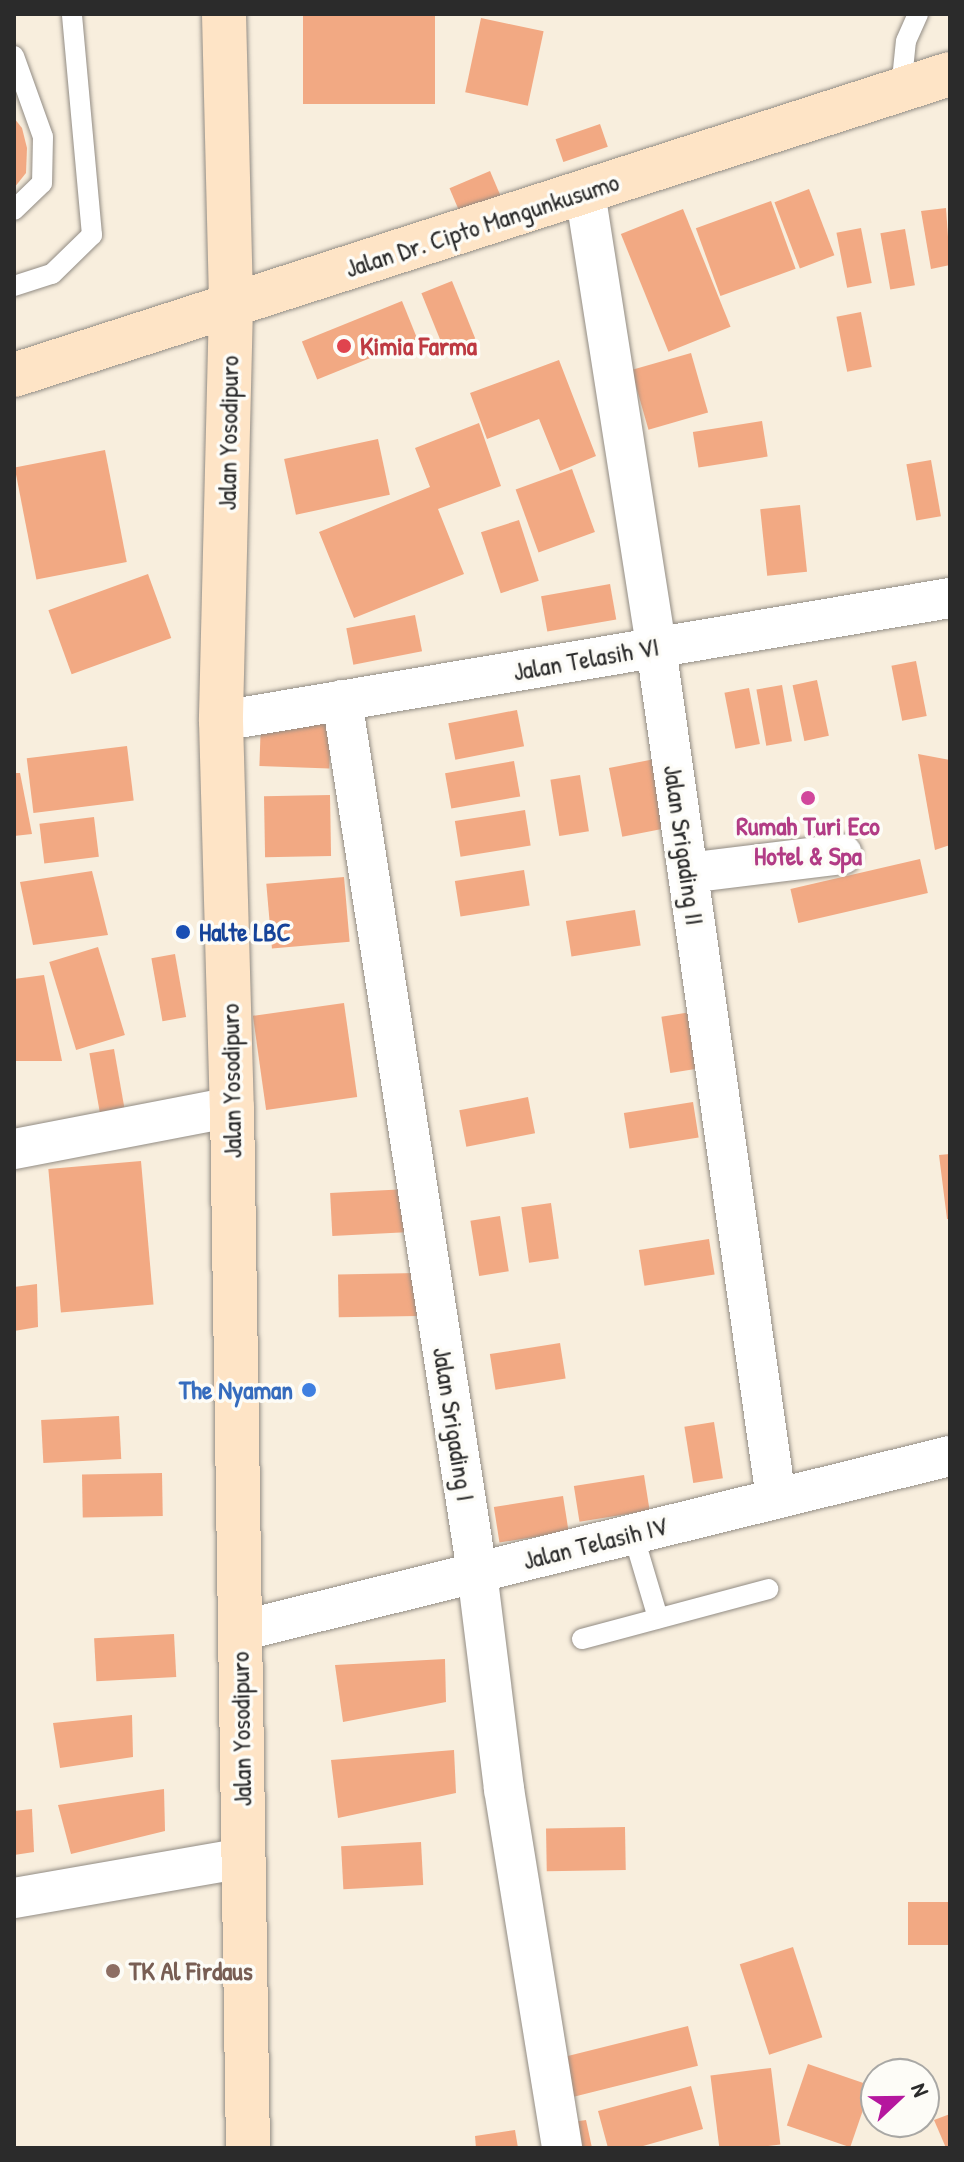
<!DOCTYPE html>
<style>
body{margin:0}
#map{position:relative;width:964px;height:2162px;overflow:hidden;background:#f8eedd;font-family:"Patrick Hand",sans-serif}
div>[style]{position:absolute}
.building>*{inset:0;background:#f2a983;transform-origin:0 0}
.roads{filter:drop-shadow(0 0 2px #928c84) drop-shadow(0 0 2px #928c84)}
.lane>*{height:20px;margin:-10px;padding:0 10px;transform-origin:10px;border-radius:10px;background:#fff}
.street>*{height:40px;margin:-20px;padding:0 20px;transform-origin:20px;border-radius:20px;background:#fff}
.secondary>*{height:44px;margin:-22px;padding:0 22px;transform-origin:22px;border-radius:22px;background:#fee4c6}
.dots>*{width:22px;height:22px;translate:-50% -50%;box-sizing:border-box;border:4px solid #fdfcf7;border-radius:50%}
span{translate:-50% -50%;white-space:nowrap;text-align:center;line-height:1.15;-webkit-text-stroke:7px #fdfcf7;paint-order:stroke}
.street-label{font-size:26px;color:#2b2b2b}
.health-label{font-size:26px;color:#be3a42;font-weight:700}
.left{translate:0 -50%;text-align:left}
.hotel-label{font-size:26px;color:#b23c85;font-weight:700}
.transit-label{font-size:26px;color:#164399;font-weight:700}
.shop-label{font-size:26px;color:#366cbe;font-weight:700}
.right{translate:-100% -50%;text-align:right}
.education-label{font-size:26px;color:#785e54;font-weight:700}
.frame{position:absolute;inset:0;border:16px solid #2b2b2b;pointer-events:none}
.north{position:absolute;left:860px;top:2058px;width:80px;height:80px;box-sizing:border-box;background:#fdfcf7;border:2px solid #a9a8a5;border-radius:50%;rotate:68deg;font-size:22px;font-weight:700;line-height:32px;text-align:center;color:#2b2b2b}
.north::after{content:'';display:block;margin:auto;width:28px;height:36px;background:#b5179e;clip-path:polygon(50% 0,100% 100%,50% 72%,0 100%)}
</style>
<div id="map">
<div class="building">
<i style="left:303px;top:14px;width:132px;height:90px"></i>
<i style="left:481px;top:18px;width:64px;height:76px;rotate:12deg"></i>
<i style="clip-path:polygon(14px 118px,22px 128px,27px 148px,26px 173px,14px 188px)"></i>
<i style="left:600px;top:124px;width:24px;height:47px;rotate:71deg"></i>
<i style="left:490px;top:171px;width:28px;height:44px;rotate:67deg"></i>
<i style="left:809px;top:189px;width:71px;height:37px;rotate:69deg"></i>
<i style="left:771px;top:201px;width:72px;height:80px;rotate:70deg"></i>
<i style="clip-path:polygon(946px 208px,950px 265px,931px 269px,921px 211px)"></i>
<i style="left:683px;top:209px;width:127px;height:67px;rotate:68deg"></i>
<i style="left:861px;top:228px;width:56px;height:25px;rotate:79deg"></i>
<i style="left:905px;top:229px;width:57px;height:25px;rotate:80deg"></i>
<i style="left:452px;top:281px;width:62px;height:33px;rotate:68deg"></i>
<i style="left:402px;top:301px;width:41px;height:108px;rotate:68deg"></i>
<i style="left:861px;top:312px;width:56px;height:25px;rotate:79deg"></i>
<i style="left:691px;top:353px;width:62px;height:62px;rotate:74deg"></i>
<i style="clip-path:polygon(559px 360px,596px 456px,560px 471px,539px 419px,487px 439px,470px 393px)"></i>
<i style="left:762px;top:421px;width:36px;height:70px;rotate:81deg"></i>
<i style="clip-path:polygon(479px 423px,501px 486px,438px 509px,464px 574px,354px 618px,319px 532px,430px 487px,415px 448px)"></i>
<i style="left:378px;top:439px;width:57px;height:96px;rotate:78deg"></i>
<i style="left:105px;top:450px;width:114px;height:92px;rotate:79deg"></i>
<i style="left:931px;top:460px;width:57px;height:25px;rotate:80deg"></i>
<i style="left:572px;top:469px;width:67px;height:60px;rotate:70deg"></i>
<i style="left:800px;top:505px;width:67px;height:40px;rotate:84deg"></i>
<i style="left:519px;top:520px;width:64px;height:40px;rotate:72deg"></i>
<i style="left:148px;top:574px;width:68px;height:106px;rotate:70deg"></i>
<i style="left:610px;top:584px;width:36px;height:70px;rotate:80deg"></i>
<i style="left:415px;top:615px;width:37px;height:70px;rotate:79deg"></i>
<i style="left:916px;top:661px;width:56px;height:25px;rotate:79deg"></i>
<i style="left:817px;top:680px;width:57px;height:25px;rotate:78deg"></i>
<i style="left:782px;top:685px;width:57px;height:26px;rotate:80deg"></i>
<i style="left:749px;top:688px;width:57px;height:25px;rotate:79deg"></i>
<i style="left:517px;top:710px;width:37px;height:70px;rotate:79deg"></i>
<i style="left:261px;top:720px;width:70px;height:46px;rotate:2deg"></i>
<i style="left:127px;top:746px;width:55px;height:101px;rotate:83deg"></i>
<i style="clip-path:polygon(918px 754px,950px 760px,950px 845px,935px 850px)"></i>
<i style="left:660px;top:758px;width:70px;height:52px;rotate:79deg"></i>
<i style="left:514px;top:761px;width:36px;height:70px;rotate:80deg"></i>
<i style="clip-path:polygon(14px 773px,20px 773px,32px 834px,14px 836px)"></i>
<i style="left:580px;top:775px;width:57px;height:30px;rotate:81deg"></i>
<i style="left:330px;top:795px;width:61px;height:66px;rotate:89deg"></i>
<i style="left:525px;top:810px;width:36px;height:71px;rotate:81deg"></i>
<i style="left:94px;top:817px;width:40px;height:55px;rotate:83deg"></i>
<i style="left:920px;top:859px;width:35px;height:133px;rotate:77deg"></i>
<i style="left:524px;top:870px;width:36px;height:70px;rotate:81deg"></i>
<i style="clip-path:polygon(92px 871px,108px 935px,33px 945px,20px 882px)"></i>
<i style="left:344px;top:877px;width:65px;height:78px;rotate:85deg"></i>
<i style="left:635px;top:910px;width:36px;height:70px;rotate:81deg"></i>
<i style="left:98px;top:947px;width:92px;height:51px;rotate:73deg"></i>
<i style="left:175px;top:954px;width:64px;height:24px;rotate:80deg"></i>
<i style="clip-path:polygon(44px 975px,62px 1061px,14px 1061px,14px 979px)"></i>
<i style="left:344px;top:1003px;width:95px;height:92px;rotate:82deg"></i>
<i style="left:691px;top:1012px;width:57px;height:30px;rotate:81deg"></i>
<i style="left:114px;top:1049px;width:64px;height:25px;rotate:80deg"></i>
<i style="left:528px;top:1097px;width:37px;height:70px;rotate:79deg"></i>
<i style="left:693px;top:1102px;width:36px;height:70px;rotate:81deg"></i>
<i style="clip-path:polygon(950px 1154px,950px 1219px,947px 1219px,939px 1155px)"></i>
<i style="left:141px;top:1161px;width:144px;height:93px;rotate:85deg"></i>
<i style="left:408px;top:1189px;width:43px;height:78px;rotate:87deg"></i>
<i style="left:551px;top:1203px;width:56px;height:30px;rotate:82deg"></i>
<i style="left:500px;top:1216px;width:56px;height:30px;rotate:81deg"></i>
<i style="left:709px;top:1239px;width:36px;height:71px;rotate:81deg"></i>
<i style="left:417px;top:1273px;width:43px;height:79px;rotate:89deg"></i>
<i style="clip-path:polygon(37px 1284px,38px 1327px,14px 1331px,14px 1287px)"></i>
<i style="left:560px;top:1343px;width:36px;height:71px;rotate:81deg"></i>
<i style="left:119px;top:1416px;width:43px;height:78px;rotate:87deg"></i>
<i style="left:714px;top:1422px;width:57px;height:30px;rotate:81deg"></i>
<i style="left:162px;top:1473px;width:43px;height:80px;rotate:89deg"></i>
<i style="left:644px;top:1475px;width:36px;height:71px;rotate:81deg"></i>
<i style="left:563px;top:1496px;width:36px;height:70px;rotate:81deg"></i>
<i style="left:174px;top:1634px;width:43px;height:80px;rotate:87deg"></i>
<i style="clip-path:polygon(445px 1659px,446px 1702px,343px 1722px,335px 1665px)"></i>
<i style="clip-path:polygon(132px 1715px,133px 1757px,60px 1768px,53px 1723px)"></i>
<i style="clip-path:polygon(454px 1750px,456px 1793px,338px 1818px,331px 1760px)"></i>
<i style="clip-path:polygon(164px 1789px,165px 1831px,71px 1854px,58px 1805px)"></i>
<i style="clip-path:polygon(32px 1809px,34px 1852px,14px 1855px,14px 1811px)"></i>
<i style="left:625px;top:1827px;width:43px;height:79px;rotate:89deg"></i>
<i style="left:421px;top:1842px;width:43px;height:80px;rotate:87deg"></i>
<i style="left:950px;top:1902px;width:43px;height:42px;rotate:90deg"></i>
<i style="left:793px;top:1947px;width:95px;height:56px;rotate:72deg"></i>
<i style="left:688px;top:2026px;width:41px;height:128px;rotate:76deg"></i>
<i style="left:808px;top:2064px;width:67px;height:65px;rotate:19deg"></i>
<i style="left:771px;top:2068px;width:77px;height:61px;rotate:83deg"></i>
<i style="clip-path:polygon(691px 2086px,703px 2129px,636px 2148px,608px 2148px,598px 2111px)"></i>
<i style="clip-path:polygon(950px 2114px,950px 2148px,946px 2148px,934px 2120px)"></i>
<i style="clip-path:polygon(586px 2120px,592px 2148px,564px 2148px,560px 2124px)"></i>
<i style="clip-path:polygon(515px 2130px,518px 2148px,476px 2148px,475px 2136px)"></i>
</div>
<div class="roads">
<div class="lane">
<i style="left:14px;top:56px;width:86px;rotate:70.3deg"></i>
<i style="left:43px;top:137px;width:46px;rotate:91.2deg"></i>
<i style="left:42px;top:183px;width:39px;rotate:136deg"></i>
<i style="left:901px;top:89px;width:48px;rotate:-84.1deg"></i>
<i style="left:906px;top:41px;width:30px;rotate:-66deg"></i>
<i style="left:14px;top:286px;width:40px;rotate:-18deg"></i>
<i style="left:52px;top:274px;width:56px;rotate:-44.3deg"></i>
<i style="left:92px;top:235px;width:222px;rotate:-95.2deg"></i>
<i style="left:633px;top:1534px;width:88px;rotate:73.4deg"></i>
<i style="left:582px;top:1639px;width:193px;rotate:-15deg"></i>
</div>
<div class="street">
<i style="left:585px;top:192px;width:461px;rotate:81.1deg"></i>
<i style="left:656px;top:647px;width:860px;rotate:81.98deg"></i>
<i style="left:342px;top:700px;width:882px;rotate:81.2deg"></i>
<i style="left:477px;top:1572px;width:219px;rotate:82.9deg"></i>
<i style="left:504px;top:1789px;width:364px;rotate:80.8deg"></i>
<i style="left:221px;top:721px;width:739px;rotate:-9.58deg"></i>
<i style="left:688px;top:873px;width:155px;rotate:-7deg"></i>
<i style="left:14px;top:1149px;width:222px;rotate:-10.9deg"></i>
<i style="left:240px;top:1631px;width:731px;rotate:-13.85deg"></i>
<i style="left:14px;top:1898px;width:232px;rotate:-9.9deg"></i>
</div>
<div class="secondary">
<i style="left:224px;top:14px;width:292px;rotate:88.6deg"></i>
<i style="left:231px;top:306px;width:415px;rotate:91.4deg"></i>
<i style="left:221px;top:721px;width:386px;rotate:88.4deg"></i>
<i style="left:232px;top:1107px;width:1041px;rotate:89.12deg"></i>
<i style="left:14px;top:375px;width:983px;rotate:-17.83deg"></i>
</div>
</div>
<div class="dots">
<i style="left:344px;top:346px;background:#e0444e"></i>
<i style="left:808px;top:798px;background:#d1479c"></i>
<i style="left:183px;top:932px;background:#1a4fb4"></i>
<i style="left:309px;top:1390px;background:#3f7fe0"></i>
<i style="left:113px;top:1971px;background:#8d6e63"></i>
</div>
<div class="street-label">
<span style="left:482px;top:225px;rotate:-18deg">Jalan Dr. Cipto Mangunkusumo</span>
<span style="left:228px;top:433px;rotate:-89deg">Jalan Yosodipuro</span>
<span style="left:586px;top:659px;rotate:-10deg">Jalan Telasih VI</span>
<span style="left:684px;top:845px;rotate:82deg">Jalan Srigading II</span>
<span style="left:231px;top:1081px;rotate:-91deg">Jalan Yosodipuro</span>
<span style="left:454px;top:1424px;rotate:81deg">Jalan Srigading I</span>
<span style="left:595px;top:1543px;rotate:-14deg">Jalan Telasih IV</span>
<span style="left:241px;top:1729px;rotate:-91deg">Jalan Yosodipuro</span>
</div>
<div class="health-label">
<span class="left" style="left:360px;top:346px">Kimia Farma</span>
</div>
<div class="hotel-label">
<span style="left:808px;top:841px">Rumah Turi Eco<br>Hotel &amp; Spa</span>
</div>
<div class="transit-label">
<span class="left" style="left:199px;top:932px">Halte LBC</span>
</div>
<div class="shop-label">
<span class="right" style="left:293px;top:1390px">The Nyaman</span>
</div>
<div class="education-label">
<span class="left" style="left:129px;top:1971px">TK Al Firdaus</span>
</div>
<div class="frame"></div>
<div class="north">N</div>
</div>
